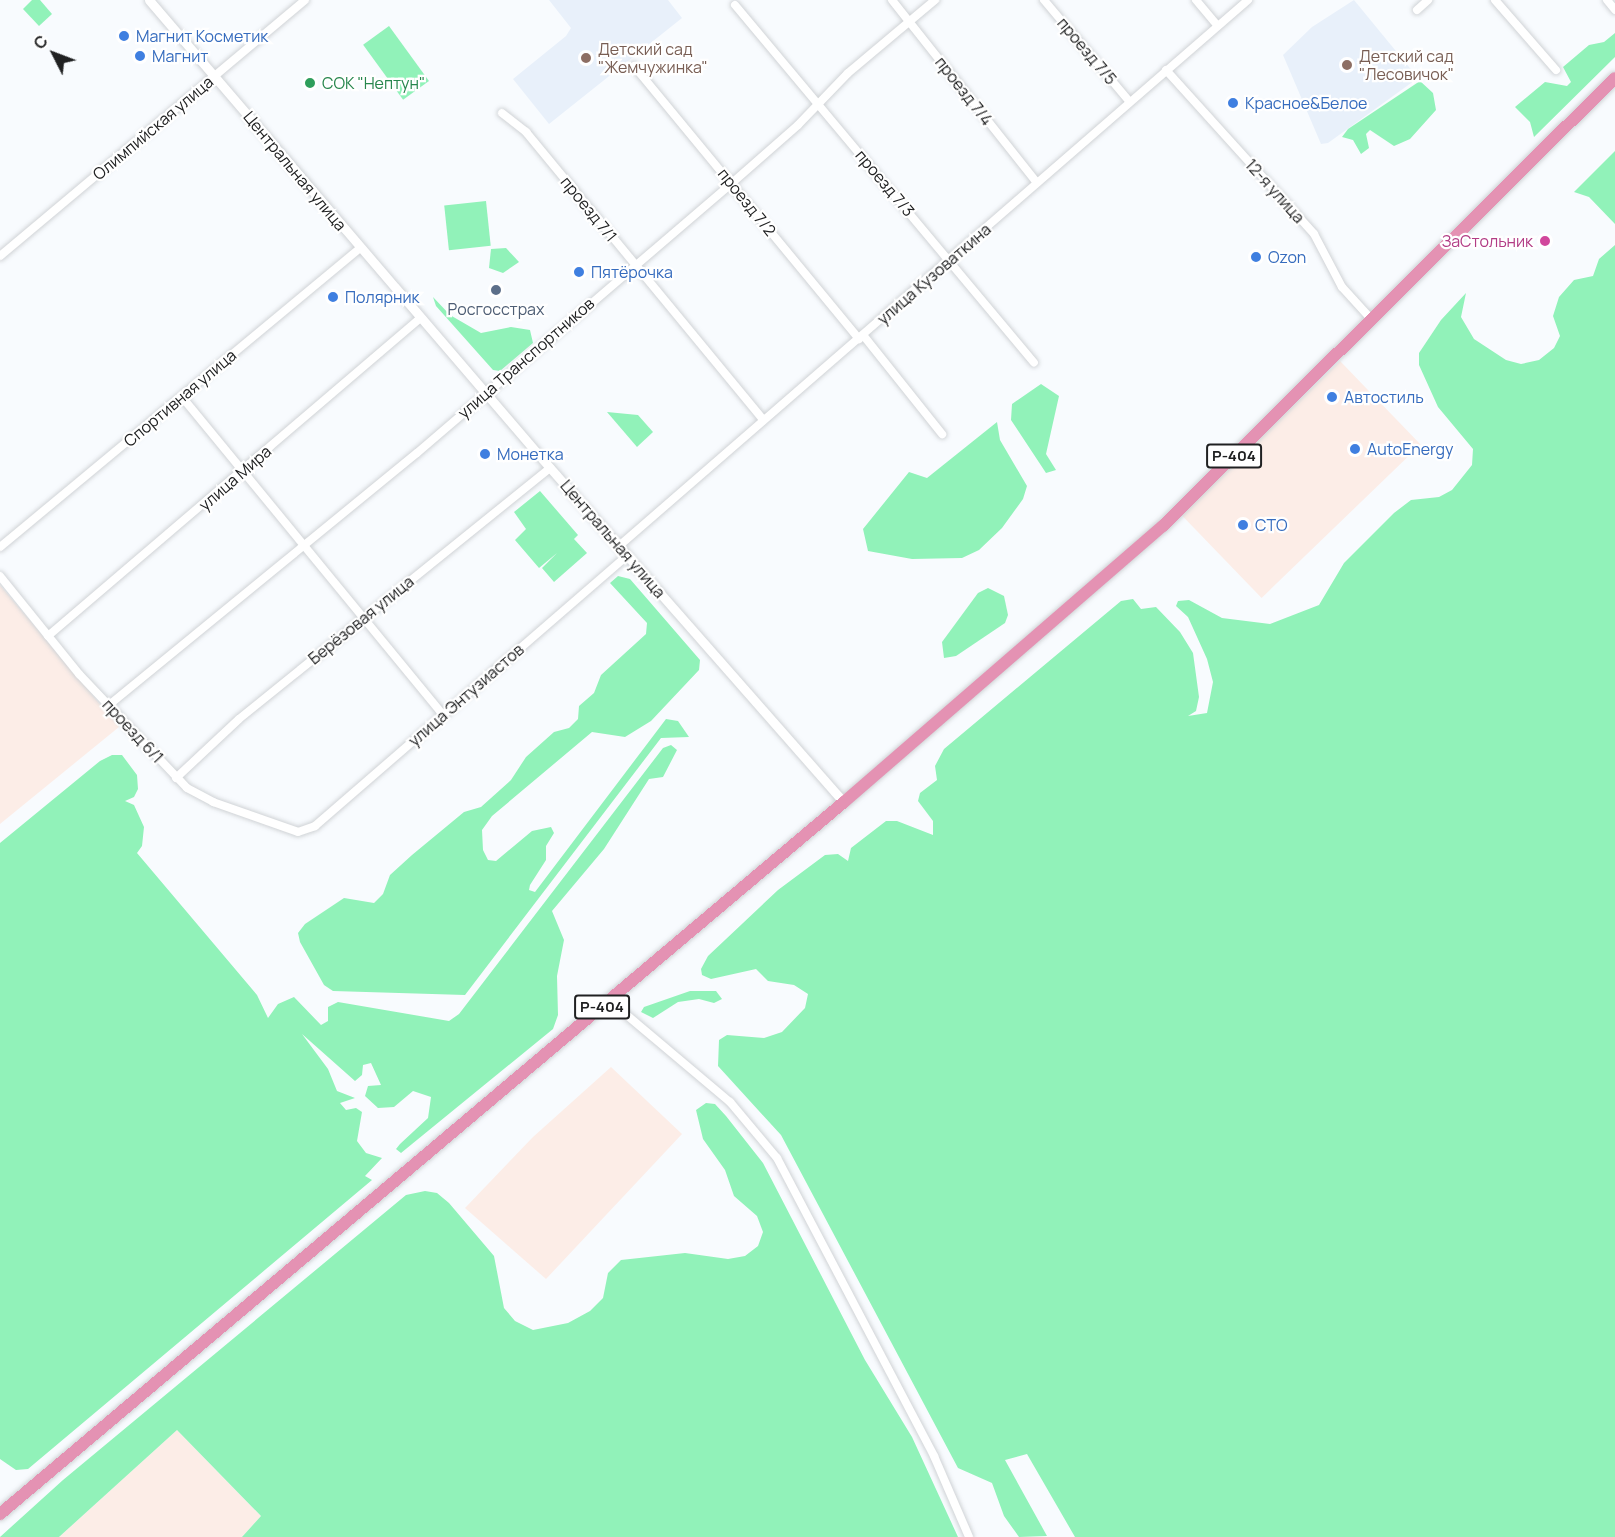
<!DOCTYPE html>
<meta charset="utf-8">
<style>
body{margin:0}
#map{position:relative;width:1615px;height:1537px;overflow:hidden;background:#f8fbfe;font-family:Manrope,sans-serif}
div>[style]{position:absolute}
.built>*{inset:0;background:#e8f0fa}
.industrial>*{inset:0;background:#fcede7;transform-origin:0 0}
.green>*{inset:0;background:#91f2b9;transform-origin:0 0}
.roads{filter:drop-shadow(0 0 2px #d0d3d6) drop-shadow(0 0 2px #d0d3d6)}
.minor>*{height:8px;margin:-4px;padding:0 4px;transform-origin:4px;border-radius:4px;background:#fff}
.tertiary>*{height:9px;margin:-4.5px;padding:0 4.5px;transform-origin:4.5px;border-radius:4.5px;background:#fff}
.trunk>*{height:12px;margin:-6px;padding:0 6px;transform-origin:6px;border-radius:6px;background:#e492b3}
.dots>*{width:16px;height:16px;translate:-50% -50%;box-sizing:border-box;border:3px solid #fff;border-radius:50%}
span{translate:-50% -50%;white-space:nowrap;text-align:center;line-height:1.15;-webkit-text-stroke:4.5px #fff;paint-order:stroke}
.shield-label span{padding:2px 4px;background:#fff;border:2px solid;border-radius:4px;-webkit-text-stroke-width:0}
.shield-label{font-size:15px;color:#202122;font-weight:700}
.shop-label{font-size:16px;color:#366cbe}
.left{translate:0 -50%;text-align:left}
.education-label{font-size:16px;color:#785e54}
.street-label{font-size:16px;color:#202122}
.leisure-label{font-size:16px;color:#27864d}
.hotel-label{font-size:16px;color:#b23c85}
.right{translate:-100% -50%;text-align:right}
.service-label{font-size:16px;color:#4e5e75}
.north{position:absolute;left:24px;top:24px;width:60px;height:60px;-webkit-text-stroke:4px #fff;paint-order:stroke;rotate:312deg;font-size:16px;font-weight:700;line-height:24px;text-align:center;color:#202122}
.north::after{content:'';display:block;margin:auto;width:21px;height:27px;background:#202122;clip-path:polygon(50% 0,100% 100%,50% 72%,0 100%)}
</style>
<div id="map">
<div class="built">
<i style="clip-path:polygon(549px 0,668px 0,682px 18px,549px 124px,513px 79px,566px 36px,571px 28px)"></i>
<i style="clip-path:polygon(1354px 0,1418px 78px,1328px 143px,1321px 144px,1283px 55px,1312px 27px)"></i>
</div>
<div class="industrial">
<i style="left:1340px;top:361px;width:116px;height:221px;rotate:46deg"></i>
<i style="clip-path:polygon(0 585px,119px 727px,0 824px)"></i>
<i style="clip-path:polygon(611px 1067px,682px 1134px,546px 1279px,465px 1208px,533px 1137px)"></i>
<i style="clip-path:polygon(177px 1430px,261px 1516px,242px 1537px,59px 1537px)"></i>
</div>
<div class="green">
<i style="clip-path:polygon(32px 0,40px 0,52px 14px,39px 26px,23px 9px)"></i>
<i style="left:389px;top:26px;width:68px;height:32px;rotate:54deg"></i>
<i style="clip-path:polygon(1615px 33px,1615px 57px,1534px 137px,1530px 122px,1515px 107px,1545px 82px,1567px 86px,1571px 82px,1563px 67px,1589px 45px,1604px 42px)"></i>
<i style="clip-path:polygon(1420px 81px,1433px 93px,1436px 110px,1410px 139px,1394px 146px,1370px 130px,1366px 134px,1369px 148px,1361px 154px,1353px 140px,1342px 137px,1348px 129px)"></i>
<i style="clip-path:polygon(1615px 151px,1615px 224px,1589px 197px,1574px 192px)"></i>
<i style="left:486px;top:201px;width:45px;height:42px;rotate:84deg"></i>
<i style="clip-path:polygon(1615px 245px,1615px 1537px,1075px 1537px,1027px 1454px,1005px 1460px,1047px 1536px,1019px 1537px,1004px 1516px,992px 1483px,958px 1468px,781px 1135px,718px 1066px,719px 1040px,727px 1035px,764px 1038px,782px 1032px,805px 1008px,808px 994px,794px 985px,768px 981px,756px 969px,711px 979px,702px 975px,701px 969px,708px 956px,778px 890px,825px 855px,838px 854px,848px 861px,851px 848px,886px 821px,897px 821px,933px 835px,933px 821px,918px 801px,920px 793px,937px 780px,935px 766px,944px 749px,1121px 601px,1133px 599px,1141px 609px,1156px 607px,1180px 632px,1193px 653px,1199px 697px,1196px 711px,1188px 716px,1207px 713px,1213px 682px,1207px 659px,1188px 617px,1176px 606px,1178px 601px,1189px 600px,1222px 618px,1270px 624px,1319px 605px,1344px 563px,1394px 513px,1411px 500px,1439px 497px,1452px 490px,1472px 465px,1473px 449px,1438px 407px,1419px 365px,1419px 353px,1441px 320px,1466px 293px,1461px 317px,1474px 339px,1506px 360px,1521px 364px,1539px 360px,1554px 348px,1560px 336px,1553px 316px,1559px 297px,1574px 280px,1593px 276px,1599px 259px)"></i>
<i style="clip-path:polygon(506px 248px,519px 262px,503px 273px,489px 268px,491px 249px)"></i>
<i style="clip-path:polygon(433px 297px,450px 315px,481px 333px,511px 327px,530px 330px,533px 343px,500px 371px,493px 370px,436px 306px)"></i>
<i style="clip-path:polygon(1041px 384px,1059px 396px,1046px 454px,1056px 470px,1046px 473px,1011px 420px,1012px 404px)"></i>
<i style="clip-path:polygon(607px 412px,638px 415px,653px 432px,637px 447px)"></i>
<i style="clip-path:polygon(997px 422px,1000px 440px,1027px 486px,1023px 499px,1002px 528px,979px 550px,962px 558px,912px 559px,868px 551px,863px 529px,909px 472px,927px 478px)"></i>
<i style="clip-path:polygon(540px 491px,578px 535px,574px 539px,587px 553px,554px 582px,542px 568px,557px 553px,539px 568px,515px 540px,526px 529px,514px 512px)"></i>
<i style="clip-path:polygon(618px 576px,630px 579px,700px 660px,699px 670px,651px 721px,625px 737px,592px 732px,492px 816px,482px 830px,483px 850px,488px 860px,496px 861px,532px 831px,551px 827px,554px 833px,546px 846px,546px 860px,530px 885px,529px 890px,535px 892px,666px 719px,678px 721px,689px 737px,661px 738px,465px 995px,333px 991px,324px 985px,300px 942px,298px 933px,305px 924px,344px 898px,374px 903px,383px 894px,390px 875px,412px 855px,464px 812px,481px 807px,511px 780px,526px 757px,554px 732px,569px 728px,578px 719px,579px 706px,594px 693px,601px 675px,646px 634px,647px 623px,610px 583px)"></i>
<i style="clip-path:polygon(988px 588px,1004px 596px,1008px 615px,1005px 623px,956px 656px,944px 658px,942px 642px,978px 593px)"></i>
<i style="clip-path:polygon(671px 745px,677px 750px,663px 777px,649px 779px,604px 849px,552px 911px,564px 940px,557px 976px,558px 1015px,553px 1029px,401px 1153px,396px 1149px,400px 1144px,428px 1118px,431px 1097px,413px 1091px,394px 1107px,378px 1108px,365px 1096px,368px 1086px,381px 1085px,371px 1063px,363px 1065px,362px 1075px,355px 1081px,302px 1034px,328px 1069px,337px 1091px,355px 1098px,340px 1103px,346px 1110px,356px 1108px,362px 1112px,357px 1141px,366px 1153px,382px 1158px,365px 1176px,372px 1180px,28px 1469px,16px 1470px,0 1459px,0 843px,100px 761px,112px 755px,122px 755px,137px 775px,138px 789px,134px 797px,125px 801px,134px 805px,144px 827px,142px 846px,137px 853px,257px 995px,268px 1018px,278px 1004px,294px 997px,321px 1025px,328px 1021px,328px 1007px,338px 1002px,449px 1021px,459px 1014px,663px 748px)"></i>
<i style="clip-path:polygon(690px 991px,716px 991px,722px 999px,714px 1003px,699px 999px,678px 1002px,653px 1018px,641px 1012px,644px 1007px)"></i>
<i style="clip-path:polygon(706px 1103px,715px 1104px,726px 1116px,763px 1163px,865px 1360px,912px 1437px,958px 1537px,242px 1537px,261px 1516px,177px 1430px,59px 1537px,0 1537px,63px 1480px,406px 1195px,425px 1191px,437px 1193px,449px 1203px,494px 1256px,504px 1308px,515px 1321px,533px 1330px,568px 1323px,590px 1311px,603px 1298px,608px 1273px,621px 1260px,685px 1253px,728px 1259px,745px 1256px,758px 1246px,763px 1232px,757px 1216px,734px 1196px,725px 1170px,703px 1139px,696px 1110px)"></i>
</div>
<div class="roads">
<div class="minor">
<i style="left:892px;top:0;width:233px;rotate:51.6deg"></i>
<i style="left:1044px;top:0;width:132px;rotate:49.9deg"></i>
<i style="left:1196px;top:0;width:33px;rotate:50deg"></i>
<i style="left:1495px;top:0;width:93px;rotate:48.9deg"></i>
<i style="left:1607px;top:0;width:13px;rotate:51deg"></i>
<i style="left:735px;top:5px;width:466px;rotate:50.1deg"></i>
<i style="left:1417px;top:10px;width:15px;rotate:-42deg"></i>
<i style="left:634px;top:66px;width:354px;rotate:50.5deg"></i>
<i style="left:1166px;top:70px;width:221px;rotate:47.9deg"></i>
<i style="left:1314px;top:234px;width:60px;rotate:62.2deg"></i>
<i style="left:1342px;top:287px;width:45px;rotate:47.7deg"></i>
<i style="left:502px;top:113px;width:31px;rotate:38deg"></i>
<i style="left:526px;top:132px;width:372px;rotate:50.5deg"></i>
<i style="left:0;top:256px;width:398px;rotate:-40deg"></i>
<i style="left:863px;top:335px;width:127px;rotate:51.4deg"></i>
<i style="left:182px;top:397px;width:411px;rotate:50.6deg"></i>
<i style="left:619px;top:546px;width:833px;rotate:-40.96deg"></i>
<i style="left:0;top:547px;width:468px;rotate:-39.7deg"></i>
<i style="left:0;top:576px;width:126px;rotate:51.1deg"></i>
<i style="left:79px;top:674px;width:157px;rotate:46.5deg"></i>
<i style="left:187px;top:788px;width:30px;rotate:28deg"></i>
<i style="left:213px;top:802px;width:90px;rotate:19.4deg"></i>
<i style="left:298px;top:832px;width:18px;rotate:-19deg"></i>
<i style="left:315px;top:826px;width:413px;rotate:-40.9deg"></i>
<i style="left:48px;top:636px;width:489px;rotate:-40.5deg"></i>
<i style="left:109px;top:705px;width:398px;rotate:-39.3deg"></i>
<i style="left:417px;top:453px;width:415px;rotate:-40.6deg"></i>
<i style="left:732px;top:183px;width:88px;rotate:-41.3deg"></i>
<i style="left:798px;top:125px;width:72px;rotate:-46.1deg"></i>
<i style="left:848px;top:73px;width:114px;rotate:-40deg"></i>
<i style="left:176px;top:778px;width:86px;rotate:-43.1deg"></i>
<i style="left:239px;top:719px;width:400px;rotate:-38.9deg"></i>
<i style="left:610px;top:1001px;width:157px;rotate:40.1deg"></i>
<i style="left:730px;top:1102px;width:73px;rotate:50deg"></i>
<i style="left:777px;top:1158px;width:337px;rotate:62.2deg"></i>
<i style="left:934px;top:1456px;width:88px;rotate:66.6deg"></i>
</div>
<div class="tertiary">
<i style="left:149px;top:0;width:596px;rotate:49.42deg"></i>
<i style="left:537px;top:453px;width:465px;rotate:48.7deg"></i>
</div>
<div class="trunk">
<i style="left:0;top:1514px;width:1104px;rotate:-40.15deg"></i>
<i style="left:844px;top:802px;width:422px;rotate:-40.9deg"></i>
<i style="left:1163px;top:526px;width:636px;rotate:-44.75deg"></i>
</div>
</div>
<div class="dots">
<i style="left:124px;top:36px;background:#3f7fe0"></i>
<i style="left:140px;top:56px;background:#3f7fe0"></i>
<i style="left:586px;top:58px;background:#8d6e63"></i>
<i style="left:1347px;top:65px;background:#8d6e63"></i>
<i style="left:310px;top:83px;background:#2e9e5b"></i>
<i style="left:1233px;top:103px;background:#3f7fe0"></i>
<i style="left:1545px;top:241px;background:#d1479c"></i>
<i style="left:1256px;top:257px;background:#3f7fe0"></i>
<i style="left:579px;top:272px;background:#3f7fe0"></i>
<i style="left:496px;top:290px;background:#5c6f8a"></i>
<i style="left:333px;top:297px;background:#3f7fe0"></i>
<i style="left:1332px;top:397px;background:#3f7fe0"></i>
<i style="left:1355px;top:449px;background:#3f7fe0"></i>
<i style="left:485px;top:454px;background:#3f7fe0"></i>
<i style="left:1243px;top:525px;background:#3f7fe0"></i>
</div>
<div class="shield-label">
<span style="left:1234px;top:456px">Р-404</span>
<span style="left:602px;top:1007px">Р-404</span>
</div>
<div class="shop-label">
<span class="left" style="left:136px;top:36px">Магнит Косметик</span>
<span class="left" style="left:152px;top:56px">Магнит</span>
<span class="left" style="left:1245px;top:103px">Красное&amp;Белое</span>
<span class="left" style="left:1268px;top:257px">Ozon</span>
<span class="left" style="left:591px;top:272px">Пятёрочка</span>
<span class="left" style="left:345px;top:297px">Полярник</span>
<span class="left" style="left:1344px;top:397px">Автостиль</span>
<span class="left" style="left:1367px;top:449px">AutoEnergy</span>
<span class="left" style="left:497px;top:454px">Монетка</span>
<span class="left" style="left:1255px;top:525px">СТО</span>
</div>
<div class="education-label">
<span class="left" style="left:598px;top:58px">Детский сад<br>"Жемчужинка"</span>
<span class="left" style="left:1359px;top:65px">Детский сад<br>"Лесовичок"</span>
</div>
<div class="street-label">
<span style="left:1087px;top:51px;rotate:50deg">проезд 7/5</span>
<span style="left:964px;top:91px;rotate:52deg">проезд 7/4</span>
<span style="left:153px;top:128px;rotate:-40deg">Олимпийская улица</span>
<span style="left:295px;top:171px;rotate:50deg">Центральная улица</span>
<span style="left:885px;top:183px;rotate:50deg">проезд 7/3</span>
<span style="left:1275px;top:191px;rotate:48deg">12-я улица</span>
<span style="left:747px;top:202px;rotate:51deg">проезд 7/2</span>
<span style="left:589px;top:209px;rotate:51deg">проезд 7/1</span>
<span style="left:934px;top:274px;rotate:-41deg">улица Кузоваткина</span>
<span style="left:526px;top:358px;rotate:-41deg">улица Транспортников</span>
<span style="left:180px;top:398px;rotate:-40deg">Спортивная улица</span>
<span style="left:235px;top:478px;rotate:-41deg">улица Мира</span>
<span style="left:613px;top:539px;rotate:49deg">Центральная улица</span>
<span style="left:361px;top:620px;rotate:-39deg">Берёзовая улица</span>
<span style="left:466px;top:695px;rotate:-41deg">улица Энтузиастов</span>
<span style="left:133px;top:731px;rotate:47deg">проезд 6/1</span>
</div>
<div class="leisure-label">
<span class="left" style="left:322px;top:83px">СОК "Нептун"</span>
</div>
<div class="hotel-label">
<span class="right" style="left:1533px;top:241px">ЗаСтольник</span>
</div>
<div class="service-label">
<span style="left:496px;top:309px">Росгосстрах</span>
</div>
<div class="north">С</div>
</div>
